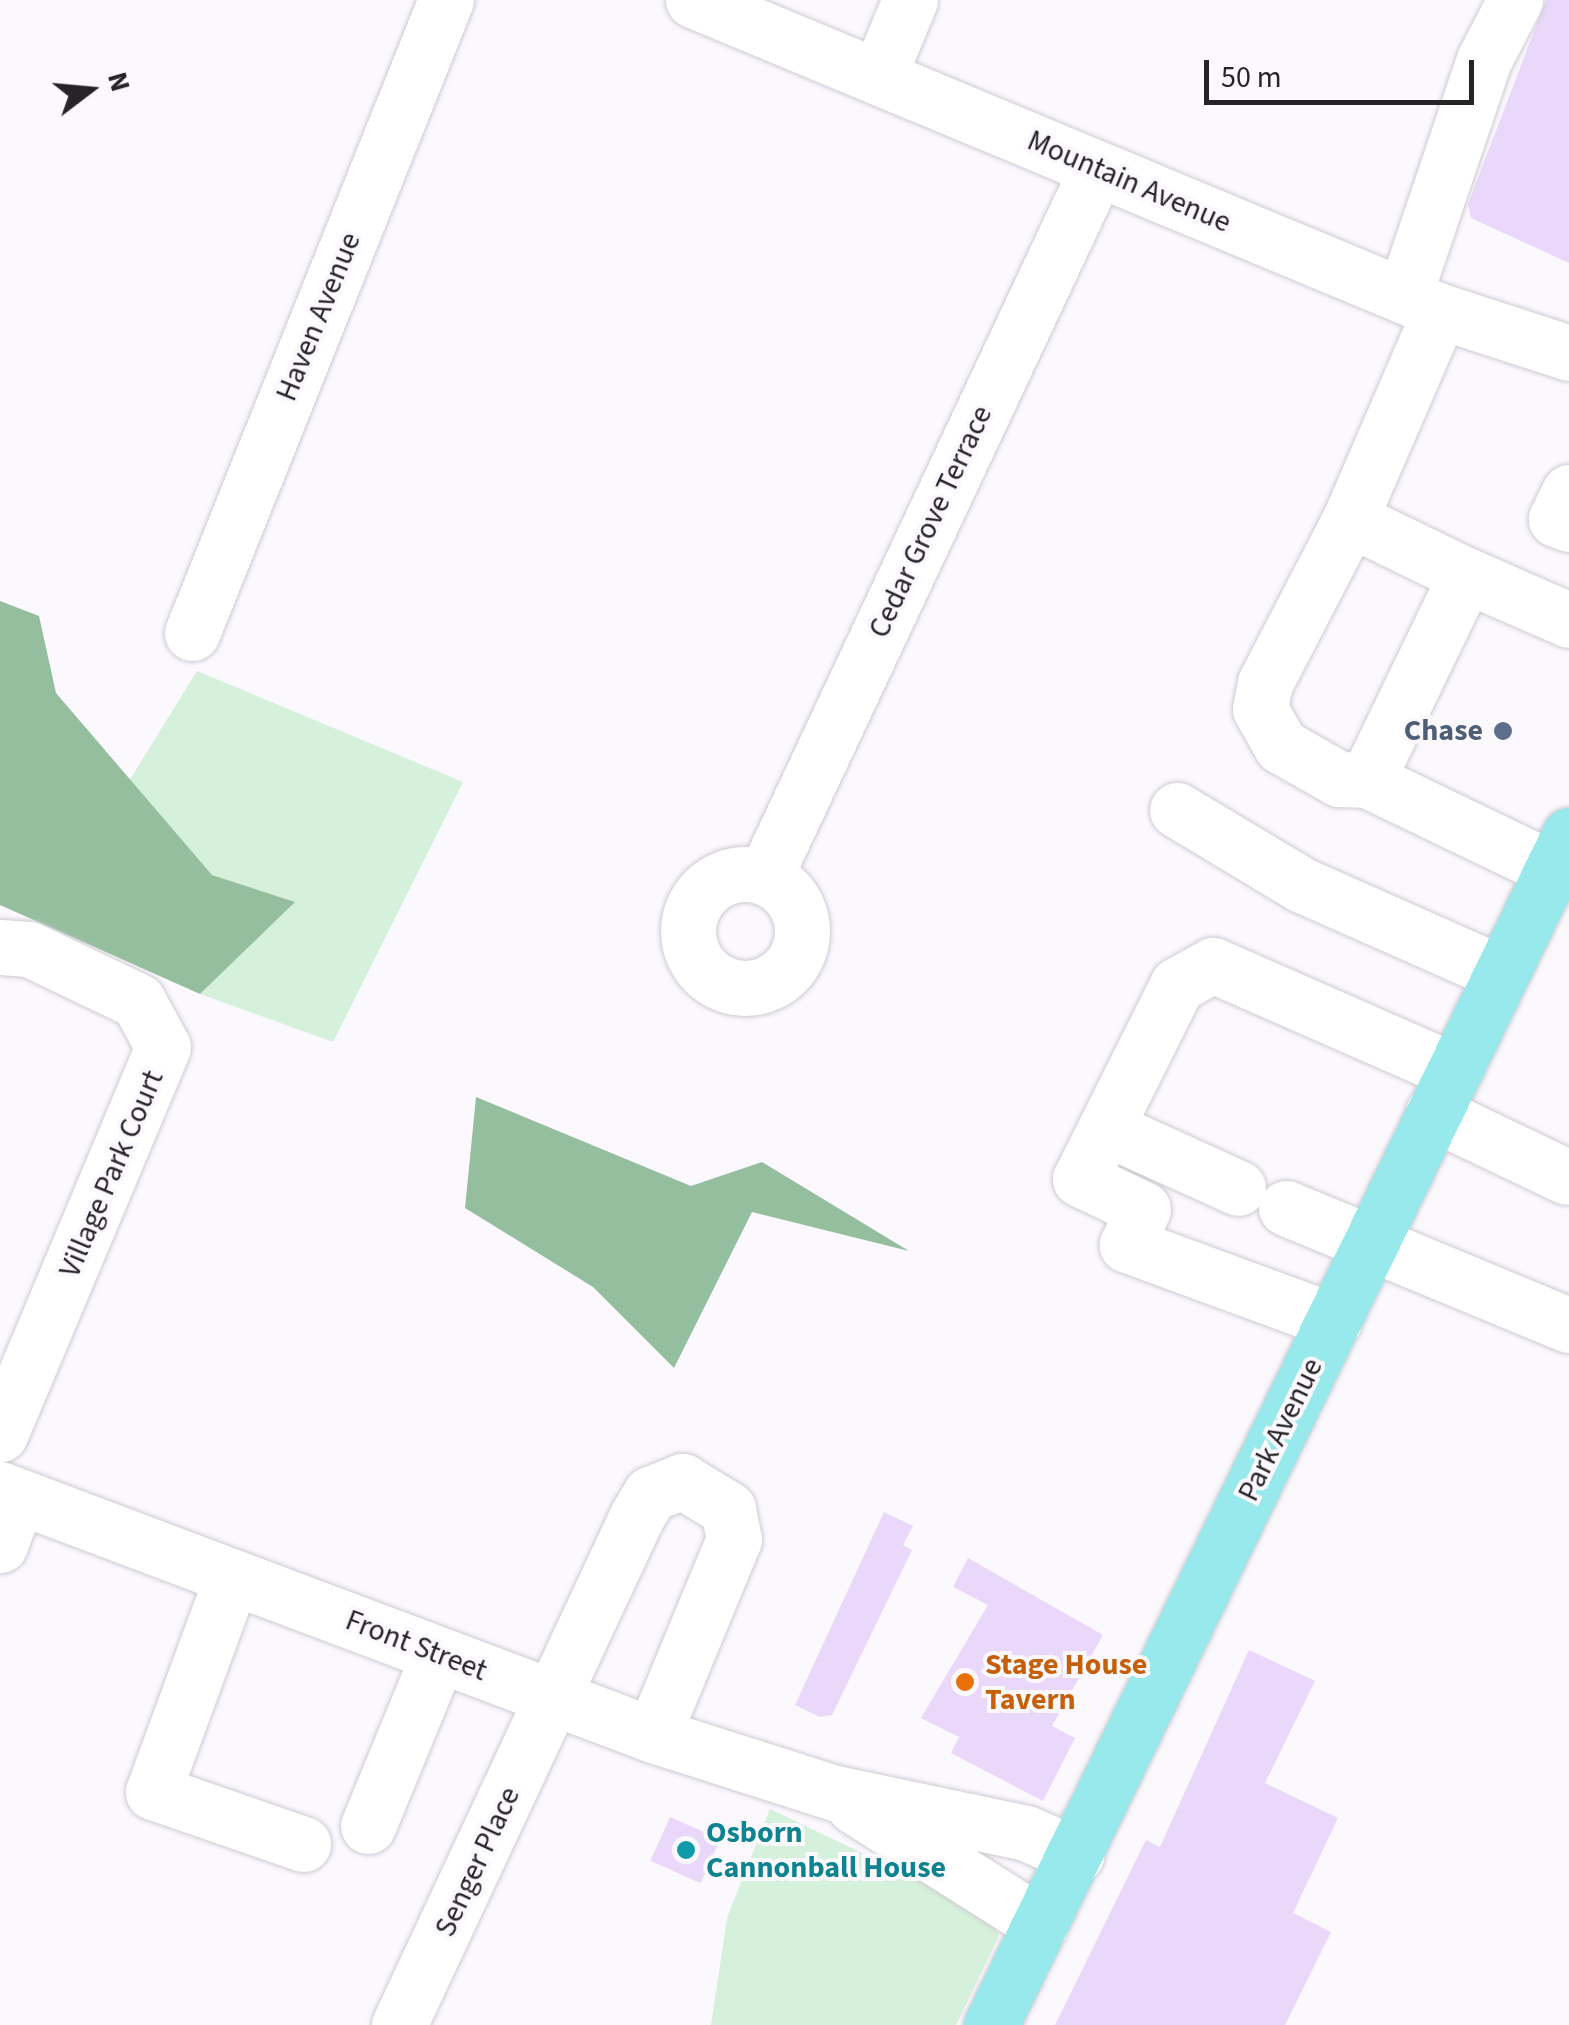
<!DOCTYPE html>
<style>
body{margin:0}
#map{position:relative;width:1569px;height:2025px;overflow:hidden;background:#fbf8fe;font-family:"Source Sans 3",sans-serif}
div>[style]{position:absolute}
.green>*{inset:0;background:#d5f0db}
.forest>*{inset:0;background:#95be9f}
.building>*{inset:0;background:#e9d8fa;transform-origin:0 0}
.roads{filter:drop-shadow(0 0 2px #cecbd2) drop-shadow(0 0 2px #cecbd2)}
.minor>*{height:55px;margin:-27.5px;padding:0 27.5px;transform-origin:27.5px;border-radius:27.5px;background:#fff}
.minor>.ring{margin:-27.5px;padding:0;box-sizing:content-box;background:none;border:55px solid #fff;border-radius:50%}
.major>*{height:55px;margin:-27.5px;padding:0 27.5px;transform-origin:27.5px;border-radius:27.5px;background:#98e9eb}
.dots>*{width:28px;height:28px;translate:-50% -50%;box-sizing:border-box;border:5px solid #fbf8fe;border-radius:50%}
span{translate:-50% -50%;white-space:nowrap;text-align:center;line-height:1.15;-webkit-text-stroke:8px #fbf8fe;paint-order:stroke}
.street-label{font-size:30px;color:#262427}
.service-label{font-size:30px;color:#4e5e75;font-weight:700}
.right{translate:-100% -50%;text-align:right}
.food-label{font-size:30px;color:#c56008;font-weight:700}
.left{translate:0 -50%;text-align:left}
.culture-label{font-size:30px;color:#0d838f;font-weight:700}
.north{position:absolute;left:40px;top:40px;width:100px;height:100px;-webkit-text-stroke:8px #fbf8fe;paint-order:stroke;rotate:74deg;font-size:28px;font-weight:700;line-height:40px;text-align:center;color:#262427}
.north::after{content:'';display:block;margin:auto;width:35px;height:45px;background:#262427;clip-path:polygon(50% 0,100% 100%,50% 72%,0 100%)}
.scale{position:absolute;left:1204px;top:60px;width:270px;height:45px;box-sizing:border-box;border:5px solid #262427;border-top:0;padding-left:12px;font-size:30px;line-height:35px;white-space:nowrap;color:#262427;-webkit-text-stroke:8px #fbf8fe;paint-order:stroke}
</style>
<div id="map">
<div class="green">
<i style="clip-path:polygon(197px 671px,463px 782px,333px 1042px,200px 994px,294px 902px,212px 875px,129px 781px)"></i>
<i style="clip-path:polygon(770px 1809px,986px 1912px,999px 1936px,956px 2025px,711px 2025px,727px 1918px)"></i>
</div>
<div class="forest">
<i style="clip-path:polygon(0 601px,39px 616px,56px 693px,212px 875px,295px 902px,200px 994px,0 905px)"></i>
<i style="clip-path:polygon(476px 1097px,691px 1186px,762px 1162px,909px 1251px,752px 1212px,674px 1368px,593px 1287px,465px 1208px)"></i>
</div>
<div class="building">
<i style="clip-path:polygon(1546px 0,1569px 0,1569px 263px,1471px 218px,1468px 204px)"></i>
<i style="clip-path:polygon(884px 1512px,913px 1526px,903px 1545px,912px 1550px,832px 1715px,820px 1717px,795px 1705px)"></i>
<i style="clip-path:polygon(968px 1558px,1103px 1635px,1052px 1726px,1075px 1738px,1043px 1801px,951px 1753px,959px 1737px,921px 1718px,988px 1605px,953px 1587px)"></i>
<i style="clip-path:polygon(1249px 1650px,1315px 1681px,1265px 1783px,1338px 1818px,1293px 1913px,1331px 1932px,1285px 2025px,1055px 2025px,1146px 1840px,1160px 1847px)"></i>
<i style="left:670px;top:1817px;width:55px;height:48px;rotate:24deg"></i>
</div>
<div class="roads">
<div class="minor">
<i style="left:693px;top:0;width:809px;rotate:22.6deg"></i>
<i style="left:1440px;top:311px;width:136px;rotate:18deg"></i>
<i style="left:878px;top:77px;width:83px;rotate:-67.4deg"></i>
<i style="left:1404px;top:296px;width:249px;rotate:-71.3deg"></i>
<i style="left:1484px;top:60px;width:68px;rotate:-62.7deg"></i>
<i style="left:1440px;top:311px;width:227px;rotate:113.4deg"></i>
<i style="left:1350px;top:519px;width:129px;rotate:25.8deg"></i>
<i style="left:1466px;top:575px;width:228px;rotate:115.8deg"></i>
<i style="left:1367px;top:780px;width:205px;rotate:25.7deg"></i>
<i style="left:1569px;top:492px;width:30px;rotate:116deg"></i>
<i style="left:1556px;top:519px;width:14px;rotate:21deg"></i>
<i style="left:1350px;top:519px;width:185px;rotate:117.4deg"></i>
<i style="left:1265px;top:683px;width:26px;rotate:101deg"></i>
<i style="left:1260px;top:709px;width:43px;rotate:60.4deg"></i>
<i style="left:1281px;top:746px;width:67px;rotate:29.6deg"></i>
<i style="left:1339px;top:779px;width:28px;rotate:2deg"></i>
<i style="left:1466px;top:575px;width:112px;rotate:23.6deg"></i>
<i style="left:192px;top:633px;width:682px;rotate:-68.14deg"></i>
<i style="left:1177px;top:810px;width:146px;rotate:31deg"></i>
<i style="left:1302px;top:885px;width:218px;rotate:23.9deg"></i>
<i class="ring" style="left:688px;top:874px;width:59px;height:59px"></i>
<i style="left:765px;top:876px;width:781px;rotate:-64.85deg"></i>
<i style="left:0;top:947px;width:29px;rotate:4deg"></i>
<i style="left:29px;top:949px;width:121px;rotate:25.5deg"></i>
<i style="left:138px;top:1001px;width:52px;rotate:61.5deg"></i>
<i style="left:163px;top:1047px;width:420px;rotate:112.8deg"></i>
<i style="left:1433px;top:1113px;width:148px;rotate:25.5deg"></i>
<i style="left:1106px;top:1128px;width:145px;rotate:24.4deg"></i>
<i style="left:1286px;top:1208px;width:306px;rotate:22.5deg"></i>
<i style="left:1334px;top:1321px;width:221px;rotate:-159.8deg"></i>
<i style="left:1127px;top:1245px;width:39px;rotate:-66deg"></i>
<i style="left:1143px;top:1209px;width:70px;rotate:-154.5deg"></i>
<i style="left:1080px;top:1179px;width:217px;rotate:-63.4deg"></i>
<i style="left:1177px;top:985px;width:41px;rotate:-29.1deg"></i>
<i style="left:1213px;top:965px;width:263px;rotate:23.7deg"></i>
<i style="left:0;top:1489px;width:698px;rotate:20.64deg"></i>
<i style="left:653px;top:1735px;width:191px;rotate:17.7deg"></i>
<i style="left:835px;top:1793px;width:195px;rotate:11.8deg"></i>
<i style="left:1026px;top:1833px;width:55px;rotate:23.7deg"></i>
<i style="left:0;top:1545px;width:52px;rotate:-69.8deg"></i>
<i style="left:232px;top:1577px;width:229px;rotate:110.2deg"></i>
<i style="left:153px;top:1792px;width:159px;rotate:19.1deg"></i>
<i style="left:854px;top:1806px;width:221px;rotate:32.3deg"></i>
<i style="left:368px;top:1826px;width:184px;rotate:-67.6deg"></i>
<i style="left:399px;top:2025px;width:562px;rotate:-64.94deg"></i>
<i style="left:637px;top:1516px;width:26px;rotate:-59deg"></i>
<i style="left:650px;top:1494px;width:35px;rotate:-22deg"></i>
<i style="left:682px;top:1481px;width:54px;rotate:31.3deg"></i>
<i style="left:728px;top:1509px;width:31px;rotate:79deg"></i>
<i style="left:734px;top:1539px;width:212px;rotate:112.5deg"></i>
</div>
<div class="major">
<i style="left:991px;top:2025px;width:1323px;rotate:-64.09deg"></i>
</div>
</div>
<div class="dots">
<i style="left:1503px;top:731px;background:#5c6f8a"></i>
<i style="left:965px;top:1682px;background:#e8710a"></i>
<i style="left:686px;top:1850px;background:#0f9aa8"></i>
</div>
<div class="street-label">
<span style="left:1129px;top:182px;rotate:23deg">Mountain Avenue</span>
<span style="left:319px;top:317px;rotate:-68deg">Haven Avenue</span>
<span style="left:931px;top:522px;rotate:-65deg">Cedar Grove Terrace</span>
<span style="left:112px;top:1174px;rotate:-67deg">Village Park Court</span>
<span style="left:1281px;top:1430px;rotate:-64deg">Park Avenue</span>
<span style="left:416px;top:1646px;rotate:21deg">Front Street</span>
<span style="left:478px;top:1862px;rotate:-65deg">Senger Place</span>
</div>
<div class="service-label">
<span class="right" style="left:1483px;top:731px">Chase</span>
</div>
<div class="food-label">
<span class="left" style="left:985px;top:1682px">Stage House<br>Tavern</span>
</div>
<div class="culture-label">
<span class="left" style="left:706px;top:1850px">Osborn<br>Cannonball House</span>
</div>
<div class="north">N</div>
<div class="scale">50 m</div>
</div>
